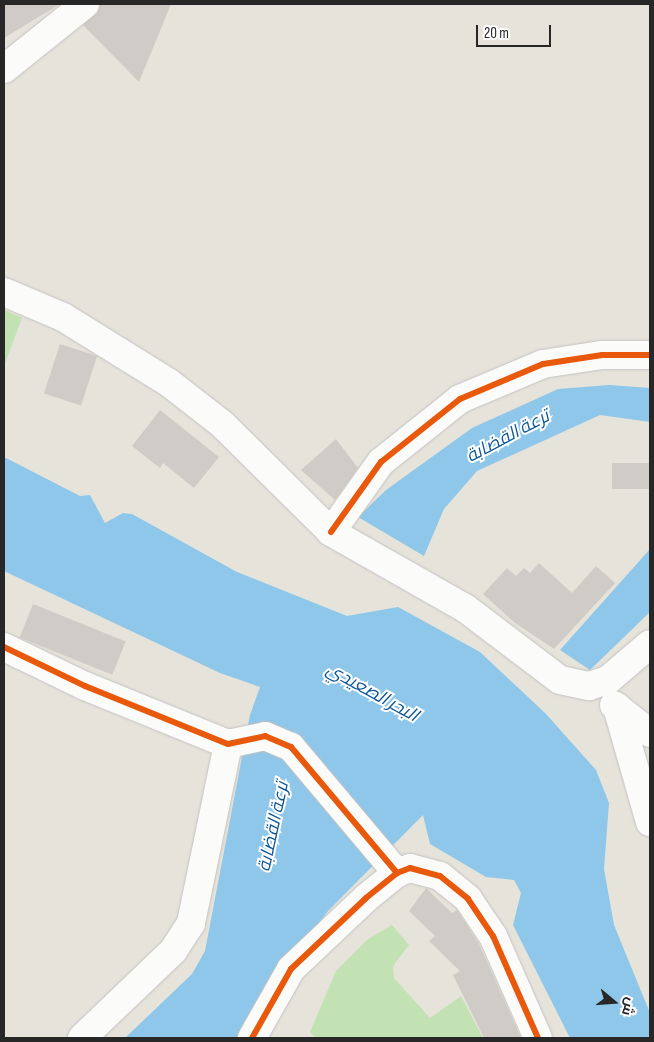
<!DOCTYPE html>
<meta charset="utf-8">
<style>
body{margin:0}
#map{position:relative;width:654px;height:1042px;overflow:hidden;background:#e6e3db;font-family:"Sofia Sans Condensed",Cairo,sans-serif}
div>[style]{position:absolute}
.green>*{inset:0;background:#c2e2b3}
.water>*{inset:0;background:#8ec7e9}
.building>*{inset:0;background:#cfccc7;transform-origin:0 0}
.roads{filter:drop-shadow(0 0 1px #c3c2c1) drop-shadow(0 0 1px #c3c2c1)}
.minor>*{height:28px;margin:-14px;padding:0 14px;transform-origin:14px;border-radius:14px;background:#fbfbfa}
.secondary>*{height:28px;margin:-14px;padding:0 14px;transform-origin:14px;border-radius:14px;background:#fbfbfa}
.cycleway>*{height:6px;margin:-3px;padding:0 3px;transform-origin:3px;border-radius:3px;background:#e8590c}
span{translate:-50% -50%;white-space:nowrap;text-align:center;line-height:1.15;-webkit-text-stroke:4px #fff;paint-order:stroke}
.water-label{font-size:18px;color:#0c5696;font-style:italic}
.frame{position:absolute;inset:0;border:5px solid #272727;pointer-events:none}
.north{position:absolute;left:589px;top:977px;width:50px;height:50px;-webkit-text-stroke:4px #fff;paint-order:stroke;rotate:108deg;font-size:14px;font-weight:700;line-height:20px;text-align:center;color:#272727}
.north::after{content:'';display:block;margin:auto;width:18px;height:22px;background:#272727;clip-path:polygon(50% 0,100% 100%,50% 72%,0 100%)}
.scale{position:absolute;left:476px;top:25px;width:75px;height:22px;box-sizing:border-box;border:2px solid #272727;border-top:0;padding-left:6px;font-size:15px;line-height:18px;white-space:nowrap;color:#272727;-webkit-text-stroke:4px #fff;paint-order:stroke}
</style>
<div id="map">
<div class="green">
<i style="clip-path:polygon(4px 310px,22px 318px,4px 366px)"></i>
<i style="clip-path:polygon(392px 925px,409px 945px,393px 966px,394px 978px,430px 1018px,461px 996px,483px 1038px,316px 1038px,310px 1032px,336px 971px,368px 939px)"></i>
</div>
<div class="water">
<i style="clip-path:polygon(609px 385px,650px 388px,650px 422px,600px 415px,477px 471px,444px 509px,424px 556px,358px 517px,386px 490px,472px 428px,558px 389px)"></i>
<i style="clip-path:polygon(4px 457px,80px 496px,90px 495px,105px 523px,123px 513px,132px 514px,237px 572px,347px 616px,398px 607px,480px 652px,546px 714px,596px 770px,609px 803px,604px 869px,614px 925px,650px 1013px,650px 1038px,570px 1038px,513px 925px,521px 893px,514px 880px,486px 877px,430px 844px,423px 815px,328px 911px,236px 1038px,125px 1038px,192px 974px,205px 951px,250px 715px,260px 687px,220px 673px,4px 571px)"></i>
<i style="clip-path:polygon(650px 549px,650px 612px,590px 670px,560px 650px)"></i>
</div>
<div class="building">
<i style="clip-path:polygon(4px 4px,60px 4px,4px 38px)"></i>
<i style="clip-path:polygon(100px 4px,171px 4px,139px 82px,83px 25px)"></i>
<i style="left:60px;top:344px;width:39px;height:52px;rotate:18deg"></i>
<i style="clip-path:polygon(160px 410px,219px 457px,194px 488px,163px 463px,160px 468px,132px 446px)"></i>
<i style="clip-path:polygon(336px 439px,358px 468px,335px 500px,301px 470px)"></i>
<i style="left:650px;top:463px;width:26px;height:38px;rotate:90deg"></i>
<i style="clip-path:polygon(539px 563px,572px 593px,596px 566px,615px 583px,554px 649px,515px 623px,483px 594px,507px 568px,516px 576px,524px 568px,530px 573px)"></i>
<i style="left:33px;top:604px;width:100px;height:36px;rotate:22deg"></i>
<i style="clip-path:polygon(426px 888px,452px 913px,457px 910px,479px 944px,521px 1038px,484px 1038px,453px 975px,460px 971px,429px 941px,435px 936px,409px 911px)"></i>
</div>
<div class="roads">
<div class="minor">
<i style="left:4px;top:69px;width:104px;rotate:-38.7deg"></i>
<i style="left:331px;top:532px;width:86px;rotate:-54.5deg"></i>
<i style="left:381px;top:462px;width:101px;rotate:-38.6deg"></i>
<i style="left:460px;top:399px;width:90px;rotate:-22.9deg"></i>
<i style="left:543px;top:364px;width:60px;rotate:-8.7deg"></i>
<i style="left:602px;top:355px;width:48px"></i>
<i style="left:4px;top:647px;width:90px;rotate:25.7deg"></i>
<i style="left:85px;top:686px;width:154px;rotate:22.1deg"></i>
<i style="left:228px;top:744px;width:38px;rotate:-12deg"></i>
<i style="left:265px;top:736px;width:28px;rotate:23deg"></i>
<i style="left:291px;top:747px;width:165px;rotate:49.9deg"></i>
<i style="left:614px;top:705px;width:46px;rotate:37.9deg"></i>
<i style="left:617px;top:707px;width:120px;rotate:74deg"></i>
<i style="left:82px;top:1038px;width:126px;rotate:-43.7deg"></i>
<i style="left:173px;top:951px;width:33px;rotate:-57deg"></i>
<i style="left:191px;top:923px;width:183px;rotate:-78.3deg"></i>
<i style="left:252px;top:1038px;width:79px;rotate:-60.5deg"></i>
<i style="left:291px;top:969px;width:103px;rotate:-43.4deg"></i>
<i style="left:366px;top:898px;width:40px;rotate:-39deg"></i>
<i style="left:397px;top:873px;width:14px;rotate:-21deg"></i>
<i style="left:410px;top:868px;width:31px;rotate:15deg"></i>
<i style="left:440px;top:876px;width:36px;rotate:39deg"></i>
<i style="left:468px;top:899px;width:45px;rotate:56deg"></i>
<i style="left:493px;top:936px;width:111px;rotate:66.2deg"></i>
</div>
<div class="secondary">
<i style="left:4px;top:292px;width:64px;rotate:23deg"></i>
<i style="left:63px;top:317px;width:123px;rotate:31.8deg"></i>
<i style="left:168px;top:382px;width:68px;rotate:37.9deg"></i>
<i style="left:222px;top:424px;width:153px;rotate:44.7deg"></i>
<i style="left:331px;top:532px;width:154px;rotate:29.6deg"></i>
<i style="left:465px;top:608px;width:119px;rotate:37.2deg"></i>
<i style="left:560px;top:680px;width:30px;rotate:12deg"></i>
<i style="left:589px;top:686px;width:20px;rotate:-18deg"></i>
<i style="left:608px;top:680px;width:55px;rotate:-40.6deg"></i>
</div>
</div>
<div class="cycleway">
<i style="left:331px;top:532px;width:86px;rotate:-54.5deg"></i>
<i style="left:381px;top:462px;width:101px;rotate:-38.6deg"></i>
<i style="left:460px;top:399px;width:90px;rotate:-22.9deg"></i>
<i style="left:543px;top:364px;width:60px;rotate:-8.7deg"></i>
<i style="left:602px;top:355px;width:48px"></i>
<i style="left:4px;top:647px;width:90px;rotate:25.7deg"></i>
<i style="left:85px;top:686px;width:154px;rotate:22.1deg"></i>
<i style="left:228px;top:744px;width:38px;rotate:-12deg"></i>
<i style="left:265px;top:736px;width:28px;rotate:23deg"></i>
<i style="left:291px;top:747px;width:165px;rotate:49.9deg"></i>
<i style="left:252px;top:1038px;width:79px;rotate:-60.5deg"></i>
<i style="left:291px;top:969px;width:103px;rotate:-43.4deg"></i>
<i style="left:366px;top:898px;width:40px;rotate:-39deg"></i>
<i style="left:397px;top:873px;width:14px;rotate:-21deg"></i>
<i style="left:410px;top:868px;width:31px;rotate:15deg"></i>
<i style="left:440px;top:876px;width:36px;rotate:39deg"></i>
<i style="left:468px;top:899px;width:45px;rotate:56deg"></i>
<i style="left:493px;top:936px;width:111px;rotate:66.2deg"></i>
</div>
<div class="water-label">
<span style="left:508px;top:437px;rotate:-28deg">ترعة القضابة</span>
<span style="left:372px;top:693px;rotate:29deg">البحر الصعيدي</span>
<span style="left:274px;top:827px;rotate:-78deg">ترعة القضابة</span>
</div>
<div class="frame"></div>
<div class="north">ش</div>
<div class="scale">20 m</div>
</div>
